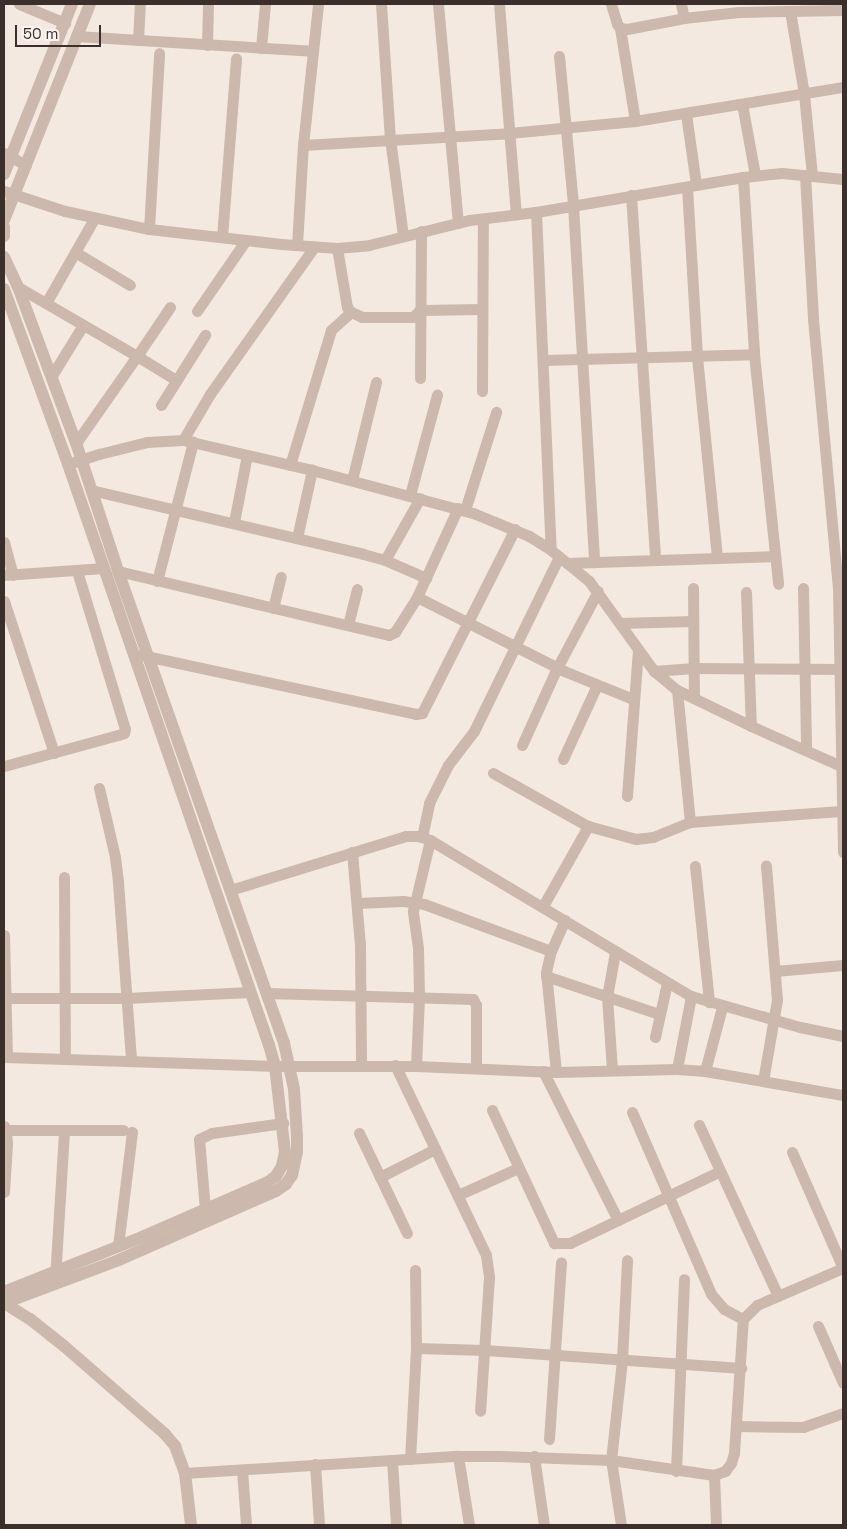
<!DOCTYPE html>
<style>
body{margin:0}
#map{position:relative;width:847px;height:1529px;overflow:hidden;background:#f4e9e1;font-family:"Space Grotesk",sans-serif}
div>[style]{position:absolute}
.minor>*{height:11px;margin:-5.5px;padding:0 5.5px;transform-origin:5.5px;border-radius:5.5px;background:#ccb8ac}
.tertiary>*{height:12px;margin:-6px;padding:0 6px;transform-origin:6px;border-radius:6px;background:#ccb8ac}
span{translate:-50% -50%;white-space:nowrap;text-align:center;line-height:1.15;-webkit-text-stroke:4px #fbf4ee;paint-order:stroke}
.frame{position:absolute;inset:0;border:5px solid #3b2f2b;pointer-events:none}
.scale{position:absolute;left:15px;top:25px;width:86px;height:22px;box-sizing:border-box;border:2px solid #3b2f2b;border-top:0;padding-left:6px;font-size:15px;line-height:18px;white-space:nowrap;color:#3b2f2b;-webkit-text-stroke:4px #fbf4ee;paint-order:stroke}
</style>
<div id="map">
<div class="minor">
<i style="left:19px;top:4px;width:50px;rotate:22.4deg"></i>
<i style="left:381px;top:4px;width:135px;rotate:86.2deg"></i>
<i style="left:390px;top:139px;width:97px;rotate:82.3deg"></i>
<i style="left:438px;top:4px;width:220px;rotate:84.8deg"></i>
<i style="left:499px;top:4px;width:211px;rotate:85.4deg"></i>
<i style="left:611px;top:4px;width:21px;rotate:73deg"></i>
<i style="left:617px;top:24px;width:5px;rotate:53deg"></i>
<i style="left:620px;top:28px;width:7px;rotate:8deg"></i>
<i style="left:627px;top:29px;width:58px;rotate:-10.9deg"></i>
<i style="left:684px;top:18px;width:55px;rotate:-6.2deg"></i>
<i style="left:739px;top:12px;width:104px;rotate:-1.1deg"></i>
<i style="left:681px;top:4px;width:14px;rotate:78deg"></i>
<i style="left:790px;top:11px;width:84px;rotate:80.4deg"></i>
<i style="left:804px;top:94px;width:81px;rotate:84.4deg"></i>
<i style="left:620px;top:28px;width:94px;rotate:80.8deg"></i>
<i style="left:76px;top:36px;width:236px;rotate:3.6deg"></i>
<i style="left:138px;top:40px;width:36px;rotate:-87deg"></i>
<i style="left:207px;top:45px;width:41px;rotate:-88.6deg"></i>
<i style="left:261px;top:48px;width:44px;rotate:-84.8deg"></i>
<i style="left:559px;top:56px;width:150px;rotate:84.6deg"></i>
<i style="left:573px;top:205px;width:358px;rotate:86.6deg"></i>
<i style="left:742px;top:104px;width:72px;rotate:79.6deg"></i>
<i style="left:686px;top:114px;width:71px;rotate:81.9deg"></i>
<i style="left:303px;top:145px;width:206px;rotate:-3.3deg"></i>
<i style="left:509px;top:133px;width:127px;rotate:-5.4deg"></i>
<i style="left:635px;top:121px;width:211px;rotate:-9.3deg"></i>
<i style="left:4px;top:153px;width:25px;rotate:29deg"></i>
<i style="left:805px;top:175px;width:144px;rotate:86.8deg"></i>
<i style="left:813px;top:319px;width:271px;rotate:84.7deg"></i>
<i style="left:838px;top:589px;width:263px;rotate:88.9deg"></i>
<i style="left:743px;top:177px;width:177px;rotate:86.4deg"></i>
<i style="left:687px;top:187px;width:170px;rotate:86.6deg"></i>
<i style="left:697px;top:357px;width:201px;rotate:84.3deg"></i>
<i style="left:4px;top:191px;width:64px;rotate:18.2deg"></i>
<i style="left:65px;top:211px;width:86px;rotate:12.1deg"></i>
<i style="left:149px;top:229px;width:133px;rotate:6.5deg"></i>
<i style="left:281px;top:244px;width:56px;rotate:4.1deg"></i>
<i style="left:337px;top:248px;width:32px;rotate:-5deg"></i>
<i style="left:369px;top:245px;width:103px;rotate:-14deg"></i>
<i style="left:469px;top:220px;width:67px;rotate:-6.8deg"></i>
<i style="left:536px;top:212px;width:210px;rotate:-9.6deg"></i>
<i style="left:743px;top:177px;width:39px;rotate:-6deg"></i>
<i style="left:782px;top:173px;width:61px;rotate:5.6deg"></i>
<i style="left:631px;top:195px;width:365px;rotate:86.2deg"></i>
<i style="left:536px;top:212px;width:338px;rotate:87.5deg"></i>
<i style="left:149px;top:229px;width:176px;rotate:-86.7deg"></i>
<i style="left:222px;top:237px;width:179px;rotate:-85.5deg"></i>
<i style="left:297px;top:245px;width:100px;rotate:-86.6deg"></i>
<i style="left:303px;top:145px;width:142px;rotate:-83.9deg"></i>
<i style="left:337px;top:248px;width:60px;rotate:80.4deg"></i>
<i style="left:347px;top:307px;width:6px;rotate:51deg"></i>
<i style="left:351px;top:312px;width:12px;rotate:24deg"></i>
<i style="left:362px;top:317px;width:51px"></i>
<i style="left:413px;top:317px;width:10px;rotate:-45deg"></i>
<i style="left:420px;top:310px;width:62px;rotate:-0.9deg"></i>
<i style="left:75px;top:252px;width:64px;rotate:31deg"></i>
<i style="left:18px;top:287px;width:138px;rotate:30.1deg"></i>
<i style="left:137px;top:356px;width:59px;rotate:-56deg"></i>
<i style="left:46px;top:303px;width:97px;rotate:-60.3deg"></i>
<i style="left:197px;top:311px;width:86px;rotate:-55.4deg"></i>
<i style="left:544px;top:360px;width:210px;rotate:-1.6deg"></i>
<i style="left:754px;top:354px;width:231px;rotate:84deg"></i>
<i style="left:51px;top:377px;width:61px;rotate:-58.4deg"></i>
<i style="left:420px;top:378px;width:147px;rotate:-89.6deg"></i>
<i style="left:482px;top:391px;width:172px;rotate:-89.7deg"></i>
<i style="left:161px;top:405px;width:83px;rotate:-57.8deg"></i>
<i style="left:183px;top:440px;width:53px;rotate:-59.6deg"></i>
<i style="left:210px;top:394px;width:180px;rotate:-54.7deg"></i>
<i style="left:76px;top:443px;width:106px;rotate:-55deg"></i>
<i style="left:137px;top:356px;width:46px;rotate:31.6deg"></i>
<i style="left:68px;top:464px;width:33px;rotate:-18deg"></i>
<i style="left:99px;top:454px;width:49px;rotate:-14deg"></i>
<i style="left:147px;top:442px;width:36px;rotate:-3deg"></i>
<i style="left:183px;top:440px;width:132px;rotate:13.1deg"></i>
<i style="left:312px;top:470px;width:167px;rotate:15deg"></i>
<i style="left:473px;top:513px;width:61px;rotate:22.3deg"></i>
<i style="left:529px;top:536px;width:26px;rotate:32deg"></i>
<i style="left:551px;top:550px;width:49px;rotate:39.2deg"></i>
<i style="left:589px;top:581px;width:111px;rotate:54.2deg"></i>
<i style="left:654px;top:671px;width:30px;rotate:40deg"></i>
<i style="left:677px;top:690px;width:82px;rotate:25.9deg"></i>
<i style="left:751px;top:726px;width:101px;rotate:24deg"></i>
<i style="left:290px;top:465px;width:141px;rotate:-73.1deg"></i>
<i style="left:331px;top:330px;width:27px;rotate:-42deg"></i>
<i style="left:352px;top:480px;width:101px;rotate:-76.2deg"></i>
<i style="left:91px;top:490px;width:279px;rotate:13.2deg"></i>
<i style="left:363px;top:554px;width:23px;rotate:15deg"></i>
<i style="left:385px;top:560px;width:45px;rotate:23.7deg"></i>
<i style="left:410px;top:495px;width:104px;rotate:-74.9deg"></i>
<i style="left:465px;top:510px;width:103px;rotate:-72.4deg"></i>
<i style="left:234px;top:522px;width:68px;rotate:-79deg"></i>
<i style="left:297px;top:538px;width:70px;rotate:-77.6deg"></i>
<i style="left:4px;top:542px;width:34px;rotate:75deg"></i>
<i style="left:385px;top:560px;width:71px;rotate:-60.6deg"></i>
<i style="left:567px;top:563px;width:207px;rotate:-1.9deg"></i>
<i style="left:118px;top:571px;width:278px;rotate:13.3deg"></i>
<i style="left:389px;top:635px;width:7px;rotate:-27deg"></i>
<i style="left:395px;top:632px;width:41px;rotate:-57.8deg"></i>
<i style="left:417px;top:597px;width:98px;rotate:-65.3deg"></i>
<i style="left:4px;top:575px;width:100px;rotate:-4deg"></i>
<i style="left:157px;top:581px;width:144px;rotate:-75.5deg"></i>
<i style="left:693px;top:588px;width:110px;rotate:89.5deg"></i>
<i style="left:803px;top:588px;width:162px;rotate:88.9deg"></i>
<i style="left:746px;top:592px;width:134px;rotate:87.9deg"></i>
<i style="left:417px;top:597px;width:165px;rotate:26.7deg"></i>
<i style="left:564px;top:671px;width:74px;rotate:22.1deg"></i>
<i style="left:4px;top:601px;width:160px;rotate:71.8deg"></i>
<i style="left:273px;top:608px;width:32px;rotate:-76deg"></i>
<i style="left:620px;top:623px;width:73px;rotate:-1.6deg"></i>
<i style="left:348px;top:625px;width:37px;rotate:-76deg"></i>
<i style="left:141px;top:655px;width:281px;rotate:12.1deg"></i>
<i style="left:416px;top:714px;width:6px;rotate:-9deg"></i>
<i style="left:422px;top:713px;width:206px;rotate:-63.2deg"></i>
<i style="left:654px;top:671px;width:40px;rotate:-4.3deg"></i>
<i style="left:694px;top:668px;width:149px;rotate:0.4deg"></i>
<i style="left:677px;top:690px;width:133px;rotate:84.4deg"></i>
<i style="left:522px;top:745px;width:85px;rotate:-65.6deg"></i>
<i style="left:557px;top:668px;width:87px;rotate:-62deg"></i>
<i style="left:563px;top:759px;width:81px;rotate:-65.3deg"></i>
<i style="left:4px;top:766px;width:118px;rotate:-15.2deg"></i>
<i style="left:118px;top:735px;width:6px;rotate:-18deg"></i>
<i style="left:124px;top:733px;width:4px;rotate:-76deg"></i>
<i style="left:125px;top:729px;width:165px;rotate:-106.9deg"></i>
<i style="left:493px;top:773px;width:109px;rotate:29.2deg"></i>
<i style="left:588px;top:826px;width:50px;rotate:15.2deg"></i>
<i style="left:636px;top:839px;width:17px;rotate:-7deg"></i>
<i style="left:653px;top:837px;width:40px;rotate:-22deg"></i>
<i style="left:690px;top:822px;width:151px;rotate:-4.2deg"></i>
<i style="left:99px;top:788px;width:71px;rotate:76.9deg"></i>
<i style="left:115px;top:857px;width:25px;rotate:83deg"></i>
<i style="left:118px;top:882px;width:179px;rotate:85.8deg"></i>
<i style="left:627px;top:796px;width:147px;rotate:-85.7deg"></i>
<i style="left:422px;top:837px;width:35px;rotate:-78deg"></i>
<i style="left:429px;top:803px;width:42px;rotate:-63.4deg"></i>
<i style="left:448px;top:765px;width:43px;rotate:-52.6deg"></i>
<i style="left:474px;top:731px;width:194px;rotate:-64deg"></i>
<i style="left:352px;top:852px;width:93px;rotate:85.1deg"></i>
<i style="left:360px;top:945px;width:121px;rotate:89.5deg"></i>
<i style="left:695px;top:866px;width:137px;rotate:84.1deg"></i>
<i style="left:64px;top:877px;width:181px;rotate:89.7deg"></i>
<i style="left:230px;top:890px;width:184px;rotate:-17.1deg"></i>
<i style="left:406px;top:836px;width:13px"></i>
<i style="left:419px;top:836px;width:12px;rotate:20deg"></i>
<i style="left:430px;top:840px;width:304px;rotate:30.9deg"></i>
<i style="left:691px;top:996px;width:113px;rotate:15.9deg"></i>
<i style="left:800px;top:1027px;width:44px;rotate:11.8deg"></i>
<i style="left:358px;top:903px;width:45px;rotate:-2.5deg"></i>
<i style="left:403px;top:901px;width:21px;rotate:8deg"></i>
<i style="left:424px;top:904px;width:135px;rotate:20.3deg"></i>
<i style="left:543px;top:906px;width:92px;rotate:-60.6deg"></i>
<i style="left:4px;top:935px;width:122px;rotate:88.6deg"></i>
<i style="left:775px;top:971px;width:68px;rotate:-5deg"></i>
<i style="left:546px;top:976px;width:119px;rotate:18.6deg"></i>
<i style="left:267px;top:993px;width:206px;rotate:1.7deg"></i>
<i style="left:473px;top:999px;width:7px;rotate:63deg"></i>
<i style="left:476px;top:1005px;width:63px;rotate:90deg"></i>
<i style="left:6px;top:998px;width:120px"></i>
<i style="left:126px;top:998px;width:124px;rotate:-2.8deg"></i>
<i style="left:655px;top:1037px;width:55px;rotate:-77.5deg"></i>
<i style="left:4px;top:1057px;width:271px;rotate:1.9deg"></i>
<i style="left:275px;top:1066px;width:141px"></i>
<i style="left:416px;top:1066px;width:140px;rotate:2.5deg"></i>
<i style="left:556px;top:1072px;width:121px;rotate:-1.4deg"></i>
<i style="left:677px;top:1069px;width:28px;rotate:4deg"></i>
<i style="left:705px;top:1071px;width:140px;rotate:9.9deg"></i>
<i style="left:395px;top:1065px;width:211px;rotate:64.4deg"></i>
<i style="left:486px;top:1255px;width:22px;rotate:82deg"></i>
<i style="left:489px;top:1277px;width:134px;rotate:93.8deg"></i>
<i style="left:416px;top:1066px;width:70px;rotate:-87.5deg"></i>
<i style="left:419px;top:996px;width:48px;rotate:-91.2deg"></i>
<i style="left:418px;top:948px;width:37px;rotate:-98deg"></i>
<i style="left:413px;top:911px;width:73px;rotate:-76.5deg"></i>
<i style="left:677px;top:1069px;width:74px;rotate:-79.1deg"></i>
<i style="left:612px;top:1070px;width:73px;rotate:-93.9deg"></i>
<i style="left:607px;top:997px;width:46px;rotate:-79.9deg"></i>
<i style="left:543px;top:1071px;width:167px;rotate:63.3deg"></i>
<i style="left:705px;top:1071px;width:66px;rotate:-75.1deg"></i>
<i style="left:556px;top:1072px;width:100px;rotate:-95.7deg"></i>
<i style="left:546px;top:972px;width:22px;rotate:-77deg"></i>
<i style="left:551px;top:951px;width:34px;rotate:-66deg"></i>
<i style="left:763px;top:1081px;width:82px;rotate:-80.2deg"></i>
<i style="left:777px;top:1000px;width:135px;rotate:-94.7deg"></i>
<i style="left:492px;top:1110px;width:147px;rotate:65deg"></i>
<i style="left:554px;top:1243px;width:16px"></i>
<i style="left:570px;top:1243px;width:166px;rotate:-25.6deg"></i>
<i style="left:632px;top:1112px;width:198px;rotate:66.5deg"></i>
<i style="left:711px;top:1294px;width:20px;rotate:49deg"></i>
<i style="left:724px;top:1309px;width:21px;rotate:28deg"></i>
<i style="left:699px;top:1125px;width:188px;rotate:65.2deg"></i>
<i style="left:4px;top:1126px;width:4px;rotate:63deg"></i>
<i style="left:6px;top:1130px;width:14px;rotate:86deg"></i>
<i style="left:7px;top:1144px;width:48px;rotate:93.6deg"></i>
<i style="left:6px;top:1130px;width:117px"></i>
<i style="left:359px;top:1133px;width:111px;rotate:64.4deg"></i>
<i style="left:792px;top:1152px;width:127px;rotate:66.3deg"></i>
<i style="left:380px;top:1177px;width:62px;rotate:-27deg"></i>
<i style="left:458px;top:1195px;width:66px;rotate:-24.2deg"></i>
<i style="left:205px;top:1209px;width:70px;rotate:-94.9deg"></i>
<i style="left:199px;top:1139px;width:14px;rotate:-25deg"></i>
<i style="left:212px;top:1133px;width:72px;rotate:-8deg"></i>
<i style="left:118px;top:1246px;width:115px;rotate:-83deg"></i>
<i style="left:55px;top:1279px;width:148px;rotate:-86.5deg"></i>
<i style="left:818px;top:1326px;width:62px;rotate:66.3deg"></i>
<i style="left:416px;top:1348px;width:69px;rotate:1.7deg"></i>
<i style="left:485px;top:1350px;width:257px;rotate:4deg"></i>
<i style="left:736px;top:1426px;width:67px;rotate:0.9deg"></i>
<i style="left:803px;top:1427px;width:42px;rotate:-19.3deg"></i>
<i style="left:549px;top:1439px;width:177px;rotate:-86.1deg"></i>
<i style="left:458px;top:1456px;width:70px;rotate:80.9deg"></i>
<i style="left:534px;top:1456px;width:70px;rotate:81.8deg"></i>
<i style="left:410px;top:1459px;width:111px;rotate:-86.9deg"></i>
<i style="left:416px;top:1348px;width:78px;rotate:-90.7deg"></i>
<i style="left:392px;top:1460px;width:65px;rotate:86.5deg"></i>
<i style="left:315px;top:1464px;width:61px;rotate:86.2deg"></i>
<i style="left:242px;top:1470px;width:55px;rotate:85.8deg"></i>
<i style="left:676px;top:1471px;width:192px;rotate:-87.6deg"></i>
<i style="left:185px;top:1473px;width:274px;rotate:-3.6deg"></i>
<i style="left:458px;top:1456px;width:41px"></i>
<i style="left:499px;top:1456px;width:112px;rotate:2deg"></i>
<i style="left:611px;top:1460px;width:104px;rotate:8.3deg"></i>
<i style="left:714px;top:1475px;width:12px;rotate:-20deg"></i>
<i style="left:725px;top:1471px;width:10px;rotate:-53deg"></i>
<i style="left:731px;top:1463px;width:10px;rotate:-73deg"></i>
<i style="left:734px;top:1453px;width:134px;rotate:-86.2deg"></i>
<i style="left:743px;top:1319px;width:20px;rotate:-45deg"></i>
<i style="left:757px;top:1305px;width:94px;rotate:-23.3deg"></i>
<i style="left:714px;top:1475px;width:50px;rotate:87.7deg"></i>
<i style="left:621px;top:1525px;width:66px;rotate:-98.7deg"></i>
<i style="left:611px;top:1460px;width:101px;rotate:-83.7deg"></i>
<i style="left:622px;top:1360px;width:100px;rotate:-87.1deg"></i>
</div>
<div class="tertiary">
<i style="left:4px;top:174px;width:183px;rotate:-68.2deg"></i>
<i style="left:4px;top:220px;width:232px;rotate:-68.3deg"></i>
<i style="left:4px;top:227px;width:9px;rotate:90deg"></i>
<i style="left:4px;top:257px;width:33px;rotate:65deg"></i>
<i style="left:18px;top:287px;width:166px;rotate:69.6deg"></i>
<i style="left:76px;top:443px;width:135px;rotate:71.8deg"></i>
<i style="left:118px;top:571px;width:500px;rotate:70.62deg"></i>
<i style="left:284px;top:1043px;width:47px;rotate:77.7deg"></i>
<i style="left:294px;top:1089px;width:48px;rotate:86.4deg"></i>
<i style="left:297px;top:1137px;width:15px;rotate:90deg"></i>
<i style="left:297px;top:1152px;width:24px;rotate:102deg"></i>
<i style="left:292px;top:1175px;width:11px;rotate:124deg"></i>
<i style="left:286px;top:1184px;width:12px;rotate:145deg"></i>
<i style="left:276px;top:1191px;width:171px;rotate:156.3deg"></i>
<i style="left:119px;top:1260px;width:123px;rotate:159.5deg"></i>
<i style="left:4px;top:289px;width:186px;rotate:69.9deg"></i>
<i style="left:68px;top:464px;width:615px;rotate:70.92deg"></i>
<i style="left:269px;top:1045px;width:22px;rotate:74deg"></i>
<i style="left:275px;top:1066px;width:87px;rotate:83.4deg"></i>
<i style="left:285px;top:1152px;width:14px;rotate:102deg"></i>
<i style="left:282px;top:1166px;width:12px;rotate:121deg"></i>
<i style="left:276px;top:1176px;width:10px;rotate:143deg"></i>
<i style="left:268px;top:1182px;width:137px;rotate:156.4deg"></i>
<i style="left:142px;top:1237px;width:149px;rotate:158.3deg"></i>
<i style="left:4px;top:1303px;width:31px;rotate:32deg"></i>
<i style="left:30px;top:1319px;width:43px;rotate:38.5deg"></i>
<i style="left:64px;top:1346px;width:134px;rotate:41.1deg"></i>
<i style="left:165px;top:1434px;width:16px;rotate:50deg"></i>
<i style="left:175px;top:1446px;width:29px;rotate:70deg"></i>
<i style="left:185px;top:1473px;width:52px;rotate:83.4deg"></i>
</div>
<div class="frame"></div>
<div class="scale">50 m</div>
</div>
